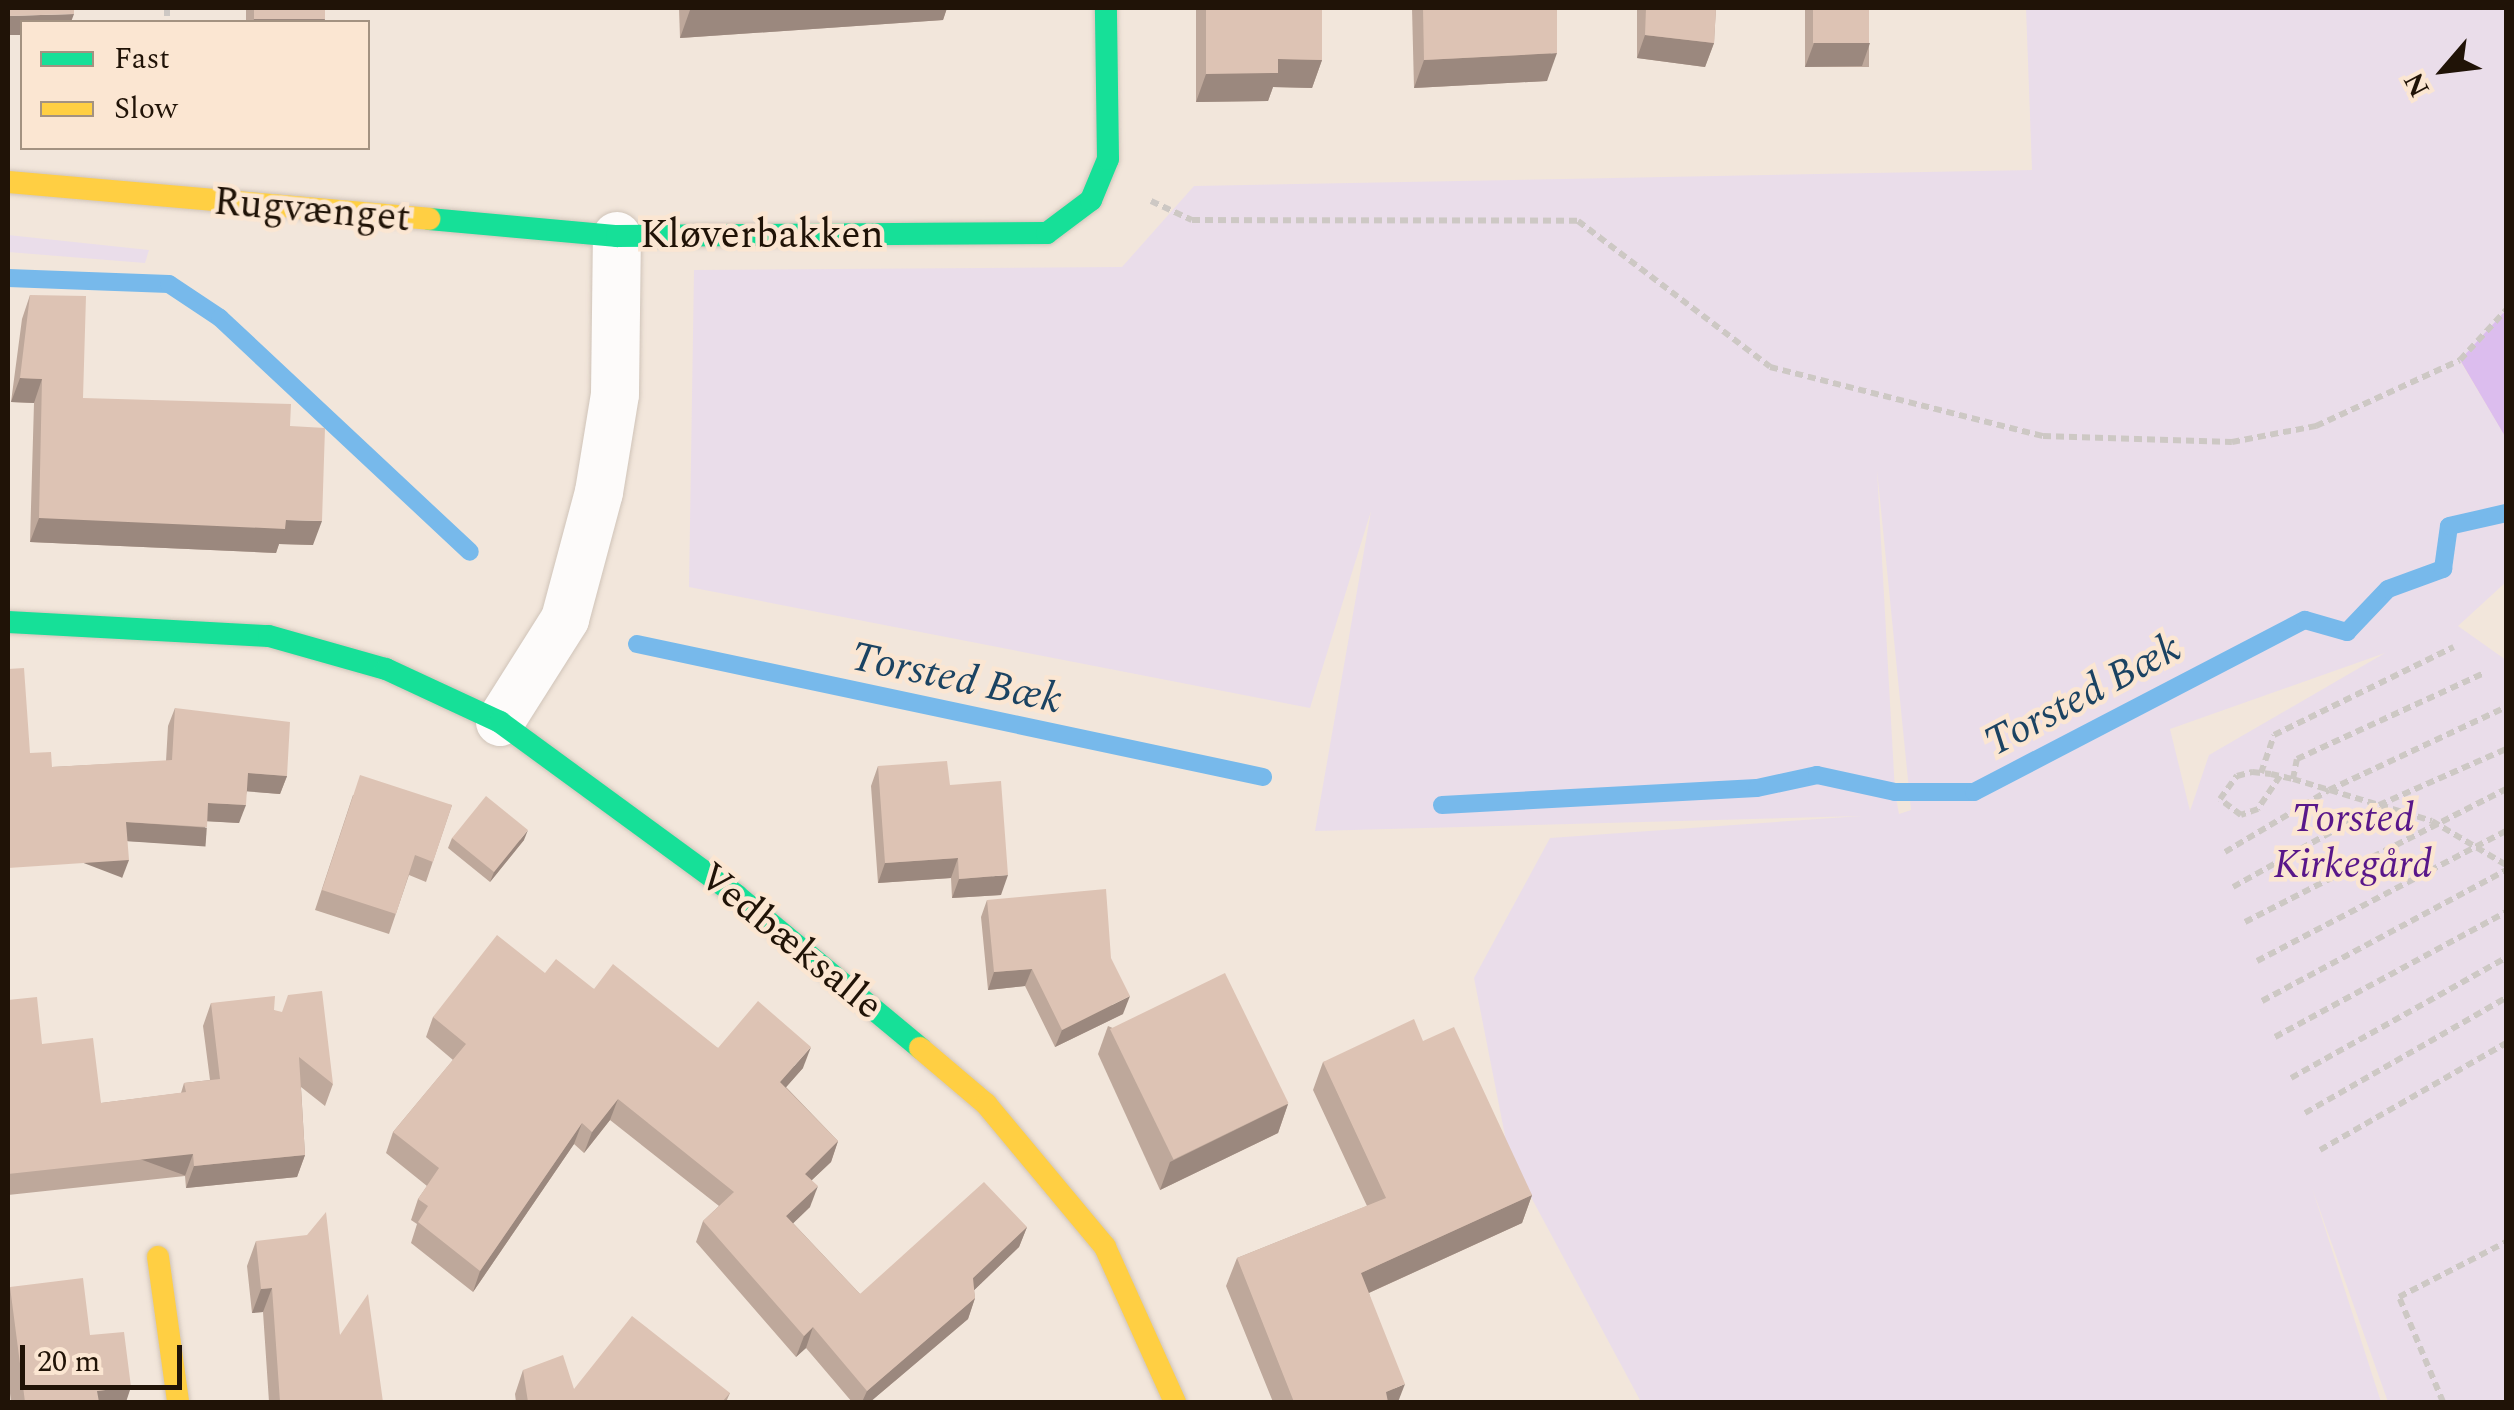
<!DOCTYPE html>
<meta charset="utf-8">
<style>
body{margin:0}
#map{position:relative;width:2514px;height:1410px;overflow:hidden;background:#f2e6db;font-family:Spectral,serif}
div>[style]{position:absolute}
.green>*{inset:0;background:#eaddea}
.forest>*{inset:0;background:#dcbdee}
.stream>*{height:18px;margin:-9px;padding:0 9px;transform-origin:9px;border-radius:9px;background:#77b9eb}
.path>*{height:6px;margin-top:-3px;transform-origin:0;background:repeating-linear-gradient(90deg,#cdc8c4 0 8px,transparent 0 13px)}
.roads{filter:drop-shadow(0 0 2px #d0c4b9) drop-shadow(0 0 2px #d0c4b9)}
.street>*{height:48px;margin:-24px;padding:0 24px;transform-origin:24px;border-radius:24px;background:#fdfbfa}
.fast>*{height:22px;margin:-11px;padding:0 11px;transform-origin:11px;border-radius:11px;background:#16e098}
.slow>*{height:22px;margin:-11px;padding:0 11px;transform-origin:11px;border-radius:11px;background:#ffcf43}
.wall>*{inset:0;background:#bea89b;transform-origin:0 0}
.shaded-wall>*{inset:0;background:#9b887e;transform-origin:0 0}
.building>*{inset:0;background:#ddc3b4;transform-origin:0 0}
span{translate:-50% -50%;white-space:nowrap;text-align:center;line-height:1.15;-webkit-text-stroke:9px #fbe6d2;paint-order:stroke}
.street-label{font-size:40px;color:#201307}
.park-label{font-size:40px;color:#59178a;font-style:italic}
.water-label{font-size:42px;color:#1b4362;font-style:italic}
.frame{position:absolute;inset:0;border:10px solid #201307;pointer-events:none}
.legend{position:absolute;left:20px;top:20px;width:350px;height:130px;box-sizing:border-box;background:#fbe6d2;border:2px solid #a39281;margin:0;padding:12px 18px;list-style:none;font-size:30px;color:#201307}
.legend li{display:flex;align-items:center;gap:20px;height:50px}
.legend b{width:50px;border:2px solid #a39281}
.north{position:absolute;left:2394px;top:20px;width:100px;height:100px;-webkit-text-stroke:8px #fbe6d2;paint-order:stroke;rotate:242deg;font-size:28px;font-weight:700;line-height:40px;text-align:center;color:#201307}
.north::after{content:'';display:block;margin:auto;width:35px;height:45px;background:#201307;clip-path:polygon(50% 0,100% 100%,50% 72%,0 100%)}
.scale{position:absolute;left:20px;top:1345px;width:162px;height:45px;box-sizing:border-box;border:5px solid #201307;border-top:0;padding-left:12px;font-size:30px;line-height:35px;white-space:nowrap;color:#201307;-webkit-text-stroke:8px #fbe6d2;paint-order:stroke}
</style>
<div id="map">
<div class="green">
<i style="clip-path:polygon(evenodd,2026px 8px,2506px 8px,2506px 315px,2460px 361px,2506px 438px,2506px 582px,2458px 626px,2506px 660px,2506px 1402px,2388px 1402px,2312px 1188px,2381px 1402px,1641px 1402px,1509px 1156px,1474px 978px,1550px 838px,1861px 816px,1315px 831px,1371px 511px,1310px 708px,689px 587px,694px 270px,1122px 267px,1194px 186px,2032px 170px,2026px 8px,1877px 470px,1911px 810px,1899px 814px,1895px 792px,1877px 470px,2026px 8px,2385px 653px,2209px 755px,2190px 811px,2170px 729px,2385px 653px)"></i>
<i style="clip-path:polygon(8px 235px,149px 250px,145px 263px,8px 252px)"></i>
</div>
<div class="forest">
<i style="clip-path:polygon(2506px 310px,2506px 438px,2460px 360px)"></i>
</div>
<div class="stream">
<i style="left:8px;top:278px;width:161px;rotate:2.1deg"></i>
<i style="left:169px;top:284px;width:61px;rotate:33.7deg"></i>
<i style="left:220px;top:318px;width:342px;rotate:43.1deg"></i>
<i style="left:637px;top:644px;width:640px;rotate:11.99deg"></i>
<i style="left:1442px;top:805px;width:315px;rotate:-3.1deg"></i>
<i style="left:1757px;top:788px;width:61px;rotate:-12.2deg"></i>
<i style="left:1817px;top:775px;width:80px;rotate:12.3deg"></i>
<i style="left:1895px;top:792px;width:79px"></i>
<i style="left:1974px;top:792px;width:373px;rotate:-27.5deg"></i>
<i style="left:2305px;top:620px;width:44px;rotate:15.9deg"></i>
<i style="left:2347px;top:632px;width:59px;rotate:-46.4deg"></i>
<i style="left:2388px;top:589px;width:59px;rotate:-20deg"></i>
<i style="left:2443px;top:569px;width:43px;rotate:-82.1deg"></i>
<i style="left:2449px;top:526px;width:58px;rotate:-12.8deg"></i>
</div>
<div class="path">
<i style="left:167px;top:8px;width:14px;rotate:90deg"></i>
<i style="left:1151px;top:201px;width:45px;rotate:24.9deg"></i>
<i style="left:1192px;top:220px;width:386px;rotate:0.1deg"></i>
<i style="left:1578px;top:221px;width:241px;rotate:37.2deg"></i>
<i style="left:1770px;top:367px;width:282px;rotate:14.2deg"></i>
<i style="left:2043px;top:436px;width:189px;rotate:1.8deg"></i>
<i style="left:2232px;top:442px;width:86px;rotate:-10.8deg"></i>
<i style="left:2316px;top:426px;width:158px;rotate:-24.6deg"></i>
<i style="left:2460px;top:360px;width:68px;rotate:-47.4deg"></i>
<i style="left:2261px;top:773px;width:40px;rotate:-71.1deg"></i>
<i style="left:2274px;top:735px;width:200px;rotate:-26.1deg"></i>
<i style="left:2280px;top:776px;width:40px;rotate:124deg"></i>
<i style="left:2258px;top:809px;width:18px;rotate:161deg"></i>
<i style="left:2241px;top:815px;width:26px;rotate:-143deg"></i>
<i style="left:2220px;top:799px;width:29px;rotate:-54deg"></i>
<i style="left:2237px;top:776px;width:16px;rotate:-15deg"></i>
<i style="left:2252px;top:772px;width:19px;rotate:6deg"></i>
<i style="left:2271px;top:774px;width:23px;rotate:13deg"></i>
<i style="left:2293px;top:779px;width:145px;rotate:16.8deg"></i>
<i style="left:2432px;top:821px;width:86px;rotate:30.7deg"></i>
<i style="left:2293px;top:779px;width:20px;rotate:-79deg"></i>
<i style="left:2297px;top:759px;width:206px;rotate:-24.7deg"></i>
<i style="left:2225px;top:852px;width:121px;rotate:-30.8deg"></i>
<i style="left:2329px;top:790px;width:195px;rotate:-25.1deg"></i>
<i style="left:2233px;top:887px;width:167px;rotate:-29.3deg"></i>
<i style="left:2379px;top:805px;width:139px;rotate:-23.8deg"></i>
<i style="left:2245px;top:922px;width:293px;rotate:-27deg"></i>
<i style="left:2257px;top:961px;width:281px;rotate:-27.6deg"></i>
<i style="left:2262px;top:1001px;width:277px;rotate:-28.2deg"></i>
<i style="left:2275px;top:1037px;width:263px;rotate:-28.4deg"></i>
<i style="left:2291px;top:1078px;width:246px;rotate:-29.2deg"></i>
<i style="left:2305px;top:1113px;width:232px;rotate:-29.8deg"></i>
<i style="left:2320px;top:1150px;width:215px;rotate:-29.9deg"></i>
<i style="left:2443px;top:1402px;width:114px;rotate:-112.7deg"></i>
<i style="left:2399px;top:1297px;width:120px;rotate:-27.2deg"></i>
</div>
<div class="roads">
<div class="street">
<i style="left:500px;top:722px;width:122px;rotate:-57.7deg"></i>
<i style="left:565px;top:619px;width:131px;rotate:-75deg"></i>
<i style="left:599px;top:492px;width:99px;rotate:-80.7deg"></i>
<i style="left:615px;top:394px;width:158px;rotate:-89.3deg"></i>
</div>
<div class="fast">
<i style="left:429px;top:219px;width:189px;rotate:5.2deg"></i>
<i style="left:617px;top:236px;width:430px;rotate:-0.4deg"></i>
<i style="left:1047px;top:233px;width:55px;rotate:-36.9deg"></i>
<i style="left:1091px;top:200px;width:44px;rotate:-67.5deg"></i>
<i style="left:1108px;top:159px;width:151px;rotate:-90.8deg"></i>
<i style="left:8px;top:622px;width:261px;rotate:3.1deg"></i>
<i style="left:269px;top:636px;width:122px;rotate:15.8deg"></i>
<i style="left:386px;top:669px;width:126px;rotate:24.9deg"></i>
<i style="left:500px;top:722px;width:293px;rotate:36.2deg"></i>
<i style="left:736px;top:895px;width:239px;rotate:39.7deg"></i>
</div>
<div class="slow">
<i style="left:8px;top:182px;width:423px;rotate:5deg"></i>
<i style="left:920px;top:1048px;width:87px;rotate:40.3deg"></i>
<i style="left:986px;top:1104px;width:186px;rotate:50.2deg"></i>
<i style="left:1105px;top:1247px;width:170px;rotate:65.7deg"></i>
<i style="left:158px;top:1257px;width:146px;rotate:82.1deg"></i>
</div>
</div>
<div class="wall">
<i style="left:246px;top:8px;width:79px;height:14px"></i>
<i style="clip-path:polygon(679px 8px,947px 8px,943px 20px,680px 38px)"></i>
<i style="clip-path:polygon(1196px 8px,1322px 8px,1322px 60px,1312px 88px,1273px 87px,1268px 101px,1196px 102px)"></i>
<i style="clip-path:polygon(1412px 8px,1557px 8px,1547px 81px,1414px 88px)"></i>
<i style="clip-path:polygon(1637px 8px,1716px 8px,1714px 43px,1705px 67px,1637px 58px)"></i>
<i style="left:1805px;top:8px;width:64px;height:59px"></i>
<i style="clip-path:polygon(30px 295px,83px 398px,313px 545px,279px 544px,276px 553px,30px 542px,34px 403px,11px 402px,22px 319px)"></i>
<i style="clip-path:polygon(175px 708px,287px 776px,280px 794px,247px 791px,239px 823px,207px 821px,200px 845px,127px 841px,122px 878px,30px 753px,52px 767px,166px 761px,168px 726px)"></i>
<i style="clip-path:polygon(878px 766px,950px 785px,1001px 895px,952px 898px,951px 878px,878px 883px,871px 786px)"></i>
<i style="clip-path:polygon(353px 795px,452px 805px,426px 882px,409px 875px,389px 934px,315px 910px)"></i>
<i style="clip-path:polygon(452px 838px,524px 840px,490px 882px,448px 848px)"></i>
<i style="clip-path:polygon(987px 900px,1123px 1014px,1055px 1047px,1025px 986px,988px 990px,981px 917px)"></i>
<i style="clip-path:polygon(545px 973px,594px 989px,718px 1048px,803px 1068px,786px 1087px,838px 1141px,831px 1162px,812px 1180px,810px 1207px,793px 1223px,860px 1294px,1027px 1227px,1019px 1247px,974px 1290px,975px 1298px,968px 1319px,870px 1402px,852px 1402px,806px 1348px,796px 1357px,696px 1242px,703px 1221px,719px 1206px,610px 1120px,584px 1153px,574px 1144px,473px 1292px,411px 1243px,417px 1224px,411px 1220px,418px 1199px,427px 1186px,386px 1153px,393px 1132px,453px 1060px,426px 1037px,433px 1017px)"></i>
<i style="clip-path:polygon(8px 1000px,42px 1044px,101px 1103px,181px 1093px,184px 1083px,210px 1080px,203px 1026px,211px 1003px,274px 1010px,333px 1084px,325px 1106px,301px 1087px,305px 1155px,297px 1177px,186px 1188px,185px 1176px,8px 1195px)"></i>
<i style="clip-path:polygon(1108px 1026px,1288px 1104px,1278px 1133px,1160px 1190px,1098px 1054px)"></i>
<i style="clip-path:polygon(1423px 1041px,1532px 1195px,1522px 1223px,1369px 1293px,1398px 1402px,1273px 1402px,1226px 1286px,1237px 1258px,1367px 1206px,1313px 1090px,1323px 1062px)"></i>
<i style="clip-path:polygon(256px 1241px,340px 1335px,383px 1402px,269px 1402px,263px 1312px,252px 1313px,247px 1266px)"></i>
<i style="clip-path:polygon(10px 1287px,90px 1335px,126px 1402px,11px 1402px,8px 1376px,8px 1293px)"></i>
<i style="clip-path:polygon(523px 1370px,574px 1389px,730px 1393px,726px 1402px,516px 1402px,515px 1394px)"></i>
</div>
<div class="shaded-wall">
<i style="clip-path:polygon(730px 8px,947px 8px,943px 20px,680px 38px,690px 10px)"></i>
<i style="clip-path:polygon(74px 14px,71px 22px,22px 22px,22px 35px,8px 35px,8px 16px)"></i>
<i style="clip-path:polygon(325px 18px,324px 22px,253px 22px,254px 19px)"></i>
<i style="clip-path:polygon(1645px 35px,1714px 43px,1705px 67px,1637px 58px)"></i>
<i style="clip-path:polygon(1814px 43px,1870px 43px,1862px 66px,1805px 67px)"></i>
<i style="clip-path:polygon(1557px 53px,1547px 81px,1414px 88px,1424px 60px)"></i>
<i style="clip-path:polygon(1278px 59px,1322px 60px,1312px 88px,1273px 87px,1268px 101px,1196px 102px,1206px 74px)"></i>
<i style="clip-path:polygon(20px 378px,42px 379px,34px 403px,11px 402px)"></i>
<i style="clip-path:polygon(39px 518px,286px 520px,322px 521px,313px 545px,279px 544px,276px 553px,30px 542px)"></i>
<i style="clip-path:polygon(248px 773px,287px 776px,280px 794px,242px 791px)"></i>
<i style="clip-path:polygon(208px 803px,246px 805px,239px 823px,202px 821px)"></i>
<i style="left:126px;top:822px;width:81px;height:19px;rotate:4deg"></i>
<i style="clip-path:polygon(528px 830px,524px 840px,490px 882px,494px 872px)"></i>
<i style="clip-path:polygon(958px 858px,951px 878px,878px 883px,885px 863px)"></i>
<i style="left:129px;top:860px;width:19px;height:121px;rotate:111deg"></i>
<i style="clip-path:polygon(1008px 875px,1001px 895px,952px 898px,959px 879px)"></i>
<i style="clip-path:polygon(1032px 969px,1025px 986px,988px 990px,994px 972px)"></i>
<i style="clip-path:polygon(1130px 996px,1123px 1014px,1055px 1047px,1062px 1030px)"></i>
<i style="clip-path:polygon(811px 1047px,803px 1068px,773px 1102px,780px 1082px)"></i>
<i style="clip-path:polygon(618px 1099px,610px 1120px,584px 1153px,592px 1132px)"></i>
<i style="clip-path:polygon(1288px 1104px,1278px 1133px,1160px 1190px,1170px 1162px)"></i>
<i style="clip-path:polygon(582px 1123px,574px 1144px,473px 1292px,480px 1271px)"></i>
<i style="clip-path:polygon(838px 1141px,831px 1162px,797px 1194px,805px 1174px)"></i>
<i style="left:193px;top:1154px;width:23px;height:186px;rotate:110deg"></i>
<i style="clip-path:polygon(305px 1155px,297px 1177px,186px 1188px,194px 1166px)"></i>
<i style="clip-path:polygon(818px 1186px,810px 1207px,779px 1237px,786px 1216px)"></i>
<i style="clip-path:polygon(1532px 1195px,1522px 1223px,1351px 1301px,1361px 1273px)"></i>
<i style="clip-path:polygon(1027px 1227px,1019px 1247px,965px 1299px,973px 1278px)"></i>
<i style="clip-path:polygon(272px 1288px,263px 1312px,252px 1313px,261px 1289px)"></i>
<i style="clip-path:polygon(975px 1298px,968px 1319px,870px 1402px,862px 1402px,867px 1391px)"></i>
<i style="clip-path:polygon(813px 1327px,806px 1348px,796px 1357px,804px 1336px)"></i>
<i style="clip-path:polygon(1405px 1384px,1398px 1402px,1382px 1402px,1386px 1392px)"></i>
<i style="clip-path:polygon(131px 1387px,126px 1402px,93px 1402px,97px 1391px)"></i>
</div>
<div class="building">
<i style="clip-path:polygon(8px 8px,74px 8px,74px 14px,8px 16px)"></i>
<i style="left:254px;top:8px;width:71px;height:11px"></i>
<i style="clip-path:polygon(690px 8px,730px 8px,690px 10px)"></i>
<i style="clip-path:polygon(1206px 8px,1322px 8px,1322px 60px,1278px 59px,1278px 73px,1206px 74px)"></i>
<i style="clip-path:polygon(1423px 8px,1557px 8px,1557px 53px,1424px 60px)"></i>
<i style="clip-path:polygon(1646px 8px,1716px 8px,1714px 43px,1645px 35px)"></i>
<i style="left:1813px;top:8px;width:56px;height:35px"></i>
<i style="clip-path:polygon(30px 295px,86px 296px,83px 398px,291px 404px,290px 426px,325px 428px,322px 521px,286px 520px,285px 529px,39px 518px,42px 379px,20px 378px)"></i>
<i style="clip-path:polygon(24px 668px,30px 753px,51px 752px,52px 767px,172px 760px,175px 708px,290px 722px,287px 776px,248px 773px,246px 805px,208px 803px,207px 827px,126px 822px,129px 860px,8px 868px,8px 669px)"></i>
<i style="clip-path:polygon(947px 761px,950px 785px,1001px 781px,1008px 875px,959px 879px,958px 858px,885px 863px,878px 766px)"></i>
<i style="clip-path:polygon(360px 775px,452px 805px,433px 862px,415px 855px,396px 914px,322px 890px)"></i>
<i style="left:486px;top:796px;width:54px;height:54px;rotate:39deg"></i>
<i style="clip-path:polygon(1106px 889px,1111px 958px,1130px 996px,1062px 1030px,1032px 969px,994px 972px,987px 900px)"></i>
<i style="clip-path:polygon(497px 935px,545px 973px,556px 959px,594px 989px,613px 964px,718px 1048px,758px 1001px,811px 1047px,780px 1082px,838px 1141px,805px 1174px,818px 1186px,786px 1216px,860px 1294px,984px 1182px,1027px 1227px,973px 1278px,975px 1298px,867px 1391px,813px 1327px,804px 1336px,703px 1221px,734px 1192px,618px 1099px,592px 1132px,582px 1123px,480px 1271px,418px 1222px,428px 1206px,418px 1199px,439px 1168px,393px 1132px,466px 1044px,433px 1017px)"></i>
<i style="left:1225px;top:973px;width:145px;height:128px;rotate:64deg"></i>
<i style="clip-path:polygon(322px 991px,333px 1084px,299px 1057px,305px 1155px,194px 1166px,193px 1154px,8px 1174px,8px 1000px,37px 997px,42px 1044px,93px 1038px,101px 1103px,186px 1092px,184px 1083px,220px 1079px,211px 1003px,275px 996px,274px 1010px,282px 1012px,288px 995px)"></i>
<i style="clip-path:polygon(1414px 1019px,1423px 1041px,1454px 1027px,1532px 1195px,1361px 1273px,1405px 1384px,1386px 1392px,1388px 1402px,1294px 1402px,1237px 1258px,1386px 1198px,1323px 1062px)"></i>
<i style="clip-path:polygon(326px 1212px,340px 1335px,368px 1294px,383px 1402px,280px 1402px,272px 1288px,261px 1289px,256px 1241px,307px 1235px)"></i>
<i style="clip-path:polygon(83px 1278px,90px 1335px,124px 1332px,131px 1387px,97px 1391px,99px 1402px,25px 1402px,10px 1287px)"></i>
<i style="clip-path:polygon(632px 1316px,730px 1393px,722px 1402px,528px 1402px,523px 1370px,563px 1355px,574px 1389px)"></i>
</div>
<div class="street-label">
<span style="left:312px;top:211px;rotate:5deg">Rugvænget</span>
<span style="left:762px;top:236px">Kløverbakken</span>
<span style="left:790px;top:942px;rotate:39deg">Vedbæksalle</span>
</div>
<div class="park-label">
<span style="left:2353px;top:843px">Torsted<br>Kirkegård</span>
</div>
<div class="water-label">
<span style="left:956px;top:679px;rotate:12deg">Torsted Bæk</span>
<span style="left:2083px;top:696px;rotate:-28deg">Torsted Bæk</span>
</div>
<div class="frame"></div>
<ul class="legend">
<li><b style="height:12px;background:#16e098"></b>Fast</li>
<li><b style="height:12px;background:#ffcf43"></b>Slow</li>
</ul>
<div class="north">N</div>
<div class="scale">20 m</div>
</div>
